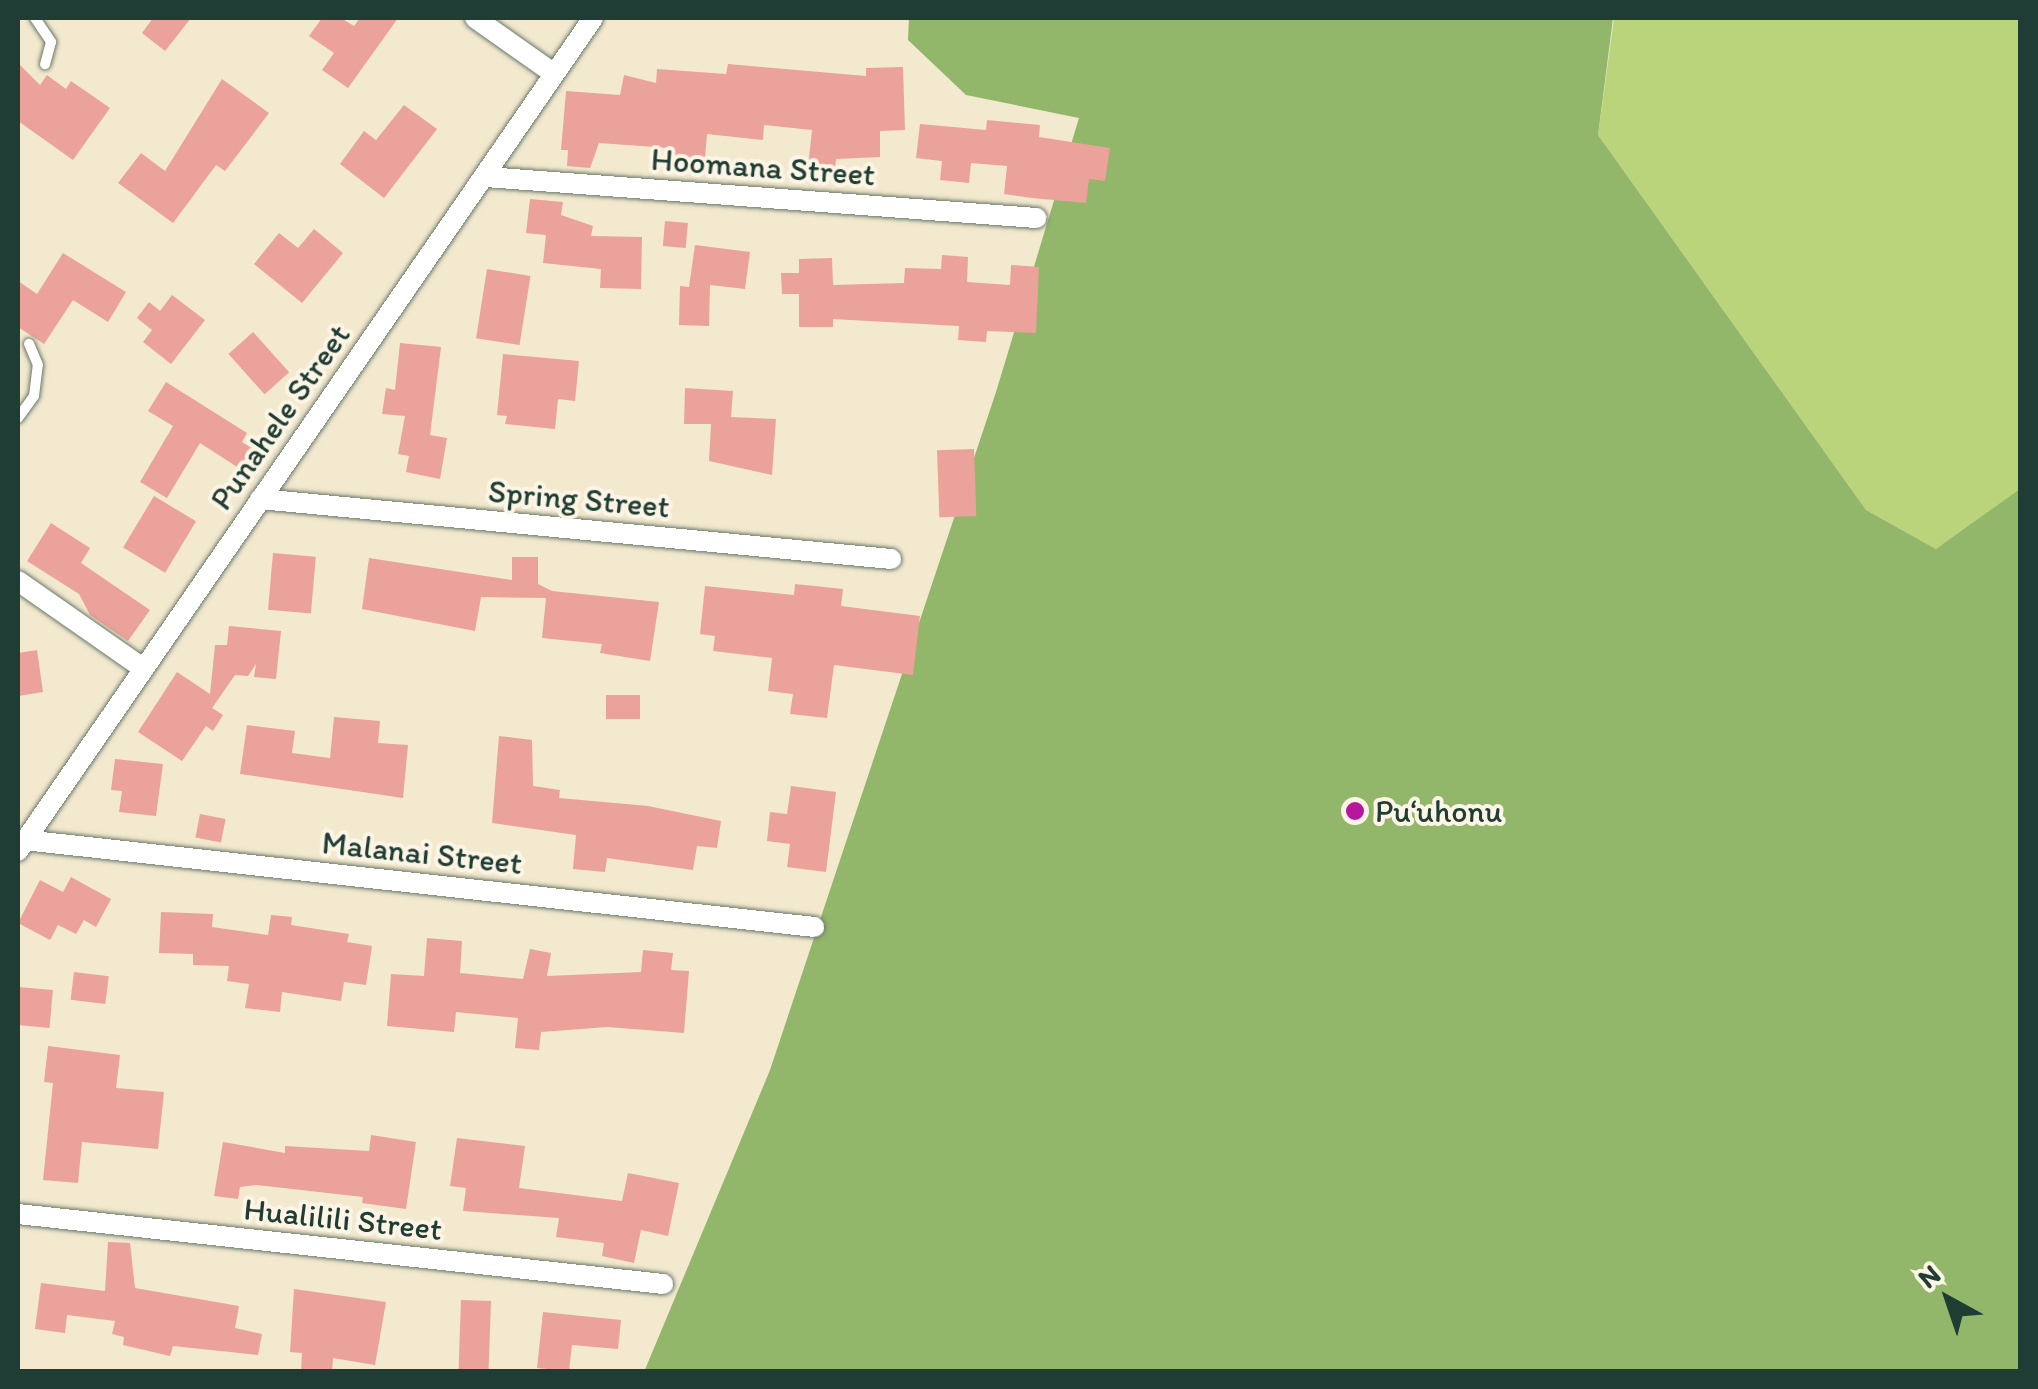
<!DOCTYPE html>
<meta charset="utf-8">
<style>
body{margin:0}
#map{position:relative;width:2038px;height:1389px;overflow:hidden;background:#f3e9cf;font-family:Itim,sans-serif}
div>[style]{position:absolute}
.green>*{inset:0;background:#b9d47a}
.forest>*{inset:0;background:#92b66a}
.building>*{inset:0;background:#eba29a;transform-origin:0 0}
.roads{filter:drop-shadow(0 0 2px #69796a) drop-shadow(0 0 2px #69796a)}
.service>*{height:10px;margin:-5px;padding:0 5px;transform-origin:5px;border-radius:5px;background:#fff}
.minor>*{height:20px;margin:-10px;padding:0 10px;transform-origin:10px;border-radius:10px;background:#fff}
.dots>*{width:28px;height:28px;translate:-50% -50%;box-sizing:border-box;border:5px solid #fcf5e5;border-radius:50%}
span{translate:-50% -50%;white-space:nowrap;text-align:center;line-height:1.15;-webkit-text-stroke:8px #fcf5e5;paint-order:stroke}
.street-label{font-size:32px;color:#1f3d34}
.poi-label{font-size:32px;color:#1f3d34}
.left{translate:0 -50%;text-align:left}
.frame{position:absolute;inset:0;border:20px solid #1f3d34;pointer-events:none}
.north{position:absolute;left:1898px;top:1249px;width:100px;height:100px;-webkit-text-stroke:8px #fcf5e5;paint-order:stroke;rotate:320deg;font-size:28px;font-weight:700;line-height:40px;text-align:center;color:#1f3d34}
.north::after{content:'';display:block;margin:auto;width:35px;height:45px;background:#1f3d34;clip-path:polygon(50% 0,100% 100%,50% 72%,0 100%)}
</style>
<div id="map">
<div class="green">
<i style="clip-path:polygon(1614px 18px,2020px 18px,2020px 489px,2014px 500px,1936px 549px,1866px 510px,1598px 135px)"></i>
</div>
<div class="forest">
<i style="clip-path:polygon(909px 18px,1613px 18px,1598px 135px,1866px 510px,1936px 549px,2020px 489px,2020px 1371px,644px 1372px,770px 1070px,996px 392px,1079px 118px,966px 95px,908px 40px)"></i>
</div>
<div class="building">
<i style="clip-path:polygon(153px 18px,191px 18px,165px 51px,142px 33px)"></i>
<i style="clip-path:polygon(322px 18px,341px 18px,354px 26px,360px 18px,398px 18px,348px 88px,322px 70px,334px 53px,309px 36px)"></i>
<i style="clip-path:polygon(18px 63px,40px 85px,47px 75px,66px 89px,71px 81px,110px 108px,73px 160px,18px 121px)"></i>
<i style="clip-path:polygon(728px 64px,866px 76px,866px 68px,903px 67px,905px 130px,880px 131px,880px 157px,836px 159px,835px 169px,808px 167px,812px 130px,764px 125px,763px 140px,707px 134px,704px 170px,668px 168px,669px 148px,599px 143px,590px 168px,567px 166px,568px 150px,561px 150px,566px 91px,620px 95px,624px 75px,656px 83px,657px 69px,726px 74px)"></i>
<i style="clip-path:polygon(222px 79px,269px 113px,225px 171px,216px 165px,173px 223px,118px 183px,141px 153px,165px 171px)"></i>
<i style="clip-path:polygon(404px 105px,437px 129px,384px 198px,340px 164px,364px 131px,376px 140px)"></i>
<i style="clip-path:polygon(987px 120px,1040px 125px,1039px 137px,1110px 148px,1105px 181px,1089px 179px,1086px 203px,1032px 198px,1004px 194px,1007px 166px,971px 163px,969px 183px,940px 180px,942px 161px,916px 158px,920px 124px,986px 130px)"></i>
<i style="clip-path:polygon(530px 199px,563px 202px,561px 215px,593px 226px,591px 236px,642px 237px,641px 289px,600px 288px,601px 269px,543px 263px,546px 235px,526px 233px)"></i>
<i style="left:665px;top:221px;width:23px;height:25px;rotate:5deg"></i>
<i style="clip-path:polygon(314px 229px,343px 253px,302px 303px,254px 264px,279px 233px,298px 248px)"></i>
<i style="clip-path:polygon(695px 245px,750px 252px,745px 289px,710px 285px,709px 326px,679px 325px,680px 286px,689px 287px)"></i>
<i style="clip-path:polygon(63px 253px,126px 292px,108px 322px,73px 300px,44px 344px,18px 327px,18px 281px,37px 294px)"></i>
<i style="clip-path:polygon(942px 255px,968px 257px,967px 282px,1010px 285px,1011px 265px,1039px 267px,1036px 333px,987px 331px,986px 342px,958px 340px,959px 326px,833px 319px,833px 327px,799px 327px,799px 294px,782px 294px,781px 273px,799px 273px,799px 259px,832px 258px,833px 285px,904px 283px,905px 268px,941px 269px)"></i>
<i style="left:487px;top:269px;width:44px;height:70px;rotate:9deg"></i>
<i style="clip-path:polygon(172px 295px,205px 320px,171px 364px,143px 342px,152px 330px,137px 318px,149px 302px,160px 311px)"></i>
<i style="left:253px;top:332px;width:54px;height:33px;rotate:48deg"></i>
<i style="clip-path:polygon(400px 343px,441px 347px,430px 435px,447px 438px,440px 479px,406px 472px,409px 456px,398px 454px,405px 416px,382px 414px,386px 388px,395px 390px)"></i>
<i style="clip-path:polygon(503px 354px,579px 361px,575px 401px,558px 399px,555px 429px,505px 424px,507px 416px,497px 415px)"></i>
<i style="clip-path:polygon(166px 382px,247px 433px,242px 442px,261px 454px,248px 474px,200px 443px,167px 498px,140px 482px,173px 426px,148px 411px)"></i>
<i style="clip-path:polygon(685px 388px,733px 391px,731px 417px,776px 419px,772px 475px,709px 461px,711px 424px,684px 424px)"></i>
<i style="left:974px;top:449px;width:67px;height:37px;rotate:88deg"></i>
<i style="left:154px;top:496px;width:49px;height:60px;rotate:31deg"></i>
<i style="clip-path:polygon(51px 523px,90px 548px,81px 563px,150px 610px,128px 641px,90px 615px,79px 594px,27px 561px)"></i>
<i style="left:273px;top:553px;width:43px;height:57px;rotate:5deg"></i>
<i style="clip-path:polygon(512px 557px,538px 557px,538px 584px,552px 591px,659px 602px,650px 661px,600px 653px,602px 644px,542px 638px,546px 598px,481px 597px,475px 631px,362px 609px,369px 558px,512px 580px)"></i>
<i style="clip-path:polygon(795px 584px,843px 589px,841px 606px,920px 616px,913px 675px,834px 665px,827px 718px,790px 714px,793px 694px,768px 691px,772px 658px,713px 651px,715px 636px,700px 634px,705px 586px,794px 595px)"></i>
<i style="clip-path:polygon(229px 626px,281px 631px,276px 679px,254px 677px,256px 664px,248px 676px,235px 675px,212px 708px,223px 715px,213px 731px,206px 726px,182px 761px,138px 732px,177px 672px,210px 694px,215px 645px,227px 645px)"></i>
<i style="clip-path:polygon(37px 650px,43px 692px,18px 696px,18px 653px)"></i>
<i style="left:606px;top:695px;width:34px;height:24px"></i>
<i style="clip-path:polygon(334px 717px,380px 721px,378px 743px,408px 745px,403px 798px,240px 774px,247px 725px,295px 731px,292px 753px,330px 758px)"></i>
<i style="clip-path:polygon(499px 736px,532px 740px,533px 786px,560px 790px,559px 798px,648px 806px,721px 821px,717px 848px,697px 846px,693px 870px,607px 858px,605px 872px,573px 869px,576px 835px,492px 823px)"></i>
<i style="clip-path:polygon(115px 759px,163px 764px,156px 816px,119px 812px,122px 791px,111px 790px)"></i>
<i style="clip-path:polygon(791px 786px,836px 792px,826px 872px,787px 867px,790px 844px,767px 841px,770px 812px,787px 814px)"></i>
<i style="left:200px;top:814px;width:26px;height:24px;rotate:11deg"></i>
<i style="clip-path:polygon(71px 877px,111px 899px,96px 927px,84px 920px,76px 934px,58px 925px,50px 940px,18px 923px,40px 880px,63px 892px)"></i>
<i style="clip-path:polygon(161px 912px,213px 914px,212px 927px,268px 935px,271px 915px,292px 917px,291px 925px,349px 934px,347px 942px,372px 946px,366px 985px,344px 982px,341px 1001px,282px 992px,280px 1012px,245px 1008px,249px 984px,227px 981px,229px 966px,193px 965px,193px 954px,159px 953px)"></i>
<i style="clip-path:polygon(427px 938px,462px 941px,460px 973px,523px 979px,530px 949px,551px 953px,547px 976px,641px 972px,643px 950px,673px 953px,671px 970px,689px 971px,684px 1033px,607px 1027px,541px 1032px,539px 1050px,515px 1048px,518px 1018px,456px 1012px,454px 1032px,387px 1026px,391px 974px,424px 976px)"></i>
<i style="left:74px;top:972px;width:35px;height:28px;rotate:7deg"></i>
<i style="left:18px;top:987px;width:35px;height:38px;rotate:5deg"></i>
<i style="clip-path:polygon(48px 1046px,120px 1055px,116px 1088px,164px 1092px,158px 1149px,82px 1142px,78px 1183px,43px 1180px,53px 1083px,44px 1082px)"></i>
<i style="clip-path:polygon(371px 1135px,416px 1142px,406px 1209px,362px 1203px,363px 1197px,257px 1185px,240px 1187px,238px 1199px,214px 1196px,223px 1142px,285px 1153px,285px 1146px,369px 1151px)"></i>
<i style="clip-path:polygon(457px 1138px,525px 1146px,519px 1188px,622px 1201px,628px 1173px,679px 1183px,668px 1236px,641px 1230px,634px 1263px,602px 1256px,604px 1243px,556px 1237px,559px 1218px,463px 1211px,466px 1188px,450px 1186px)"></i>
<i style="clip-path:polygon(108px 1242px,130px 1243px,135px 1288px,239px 1306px,235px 1328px,262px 1334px,258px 1355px,173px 1346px,170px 1356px,123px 1345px,124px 1337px,112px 1334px,115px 1321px,67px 1315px,65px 1333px,35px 1329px,41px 1283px,105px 1291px)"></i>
<i style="clip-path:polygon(294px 1289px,386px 1302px,375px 1365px,333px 1358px,332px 1372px,301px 1372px,302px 1353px,290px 1352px)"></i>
<i style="left:461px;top:1300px;width:30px;height:72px;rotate:2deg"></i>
<i style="clip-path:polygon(543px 1312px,621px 1320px,618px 1349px,572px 1345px,569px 1371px,537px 1368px)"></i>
</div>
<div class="roads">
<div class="service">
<i style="left:35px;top:18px;width:29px;rotate:56deg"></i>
<i style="left:51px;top:42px;width:23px;rotate:105deg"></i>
<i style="left:18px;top:418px;width:27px;rotate:-54deg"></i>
<i style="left:34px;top:396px;width:31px;rotate:-83deg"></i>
<i style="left:38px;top:365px;width:23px;rotate:-113deg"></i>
</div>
<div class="minor">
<i style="left:475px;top:18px;width:95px;rotate:35.2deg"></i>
<i style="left:486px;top:177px;width:552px;rotate:4.26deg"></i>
<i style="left:260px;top:499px;width:634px;rotate:5.43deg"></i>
<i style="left:18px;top:581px;width:149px;rotate:34.9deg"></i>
<i style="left:24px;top:840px;width:795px;rotate:6.28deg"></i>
<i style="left:18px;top:851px;width:1012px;rotate:-55.38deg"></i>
<i style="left:18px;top:1214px;width:649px;rotate:6.19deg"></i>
</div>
</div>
<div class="dots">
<i style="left:1355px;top:811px;background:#b5179e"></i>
</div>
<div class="street-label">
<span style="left:763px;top:167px;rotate:4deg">Hoomana Street</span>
<span style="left:280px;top:417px;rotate:-55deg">Punahele Street</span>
<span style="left:579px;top:499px;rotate:5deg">Spring Street</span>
<span style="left:422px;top:853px;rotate:6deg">Malanai Street</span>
<span style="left:343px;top:1219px;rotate:6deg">Hualilili Street</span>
</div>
<div class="poi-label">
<span class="left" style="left:1375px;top:811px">Puʻuhonu</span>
</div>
<div class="frame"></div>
<div class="north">N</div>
</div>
